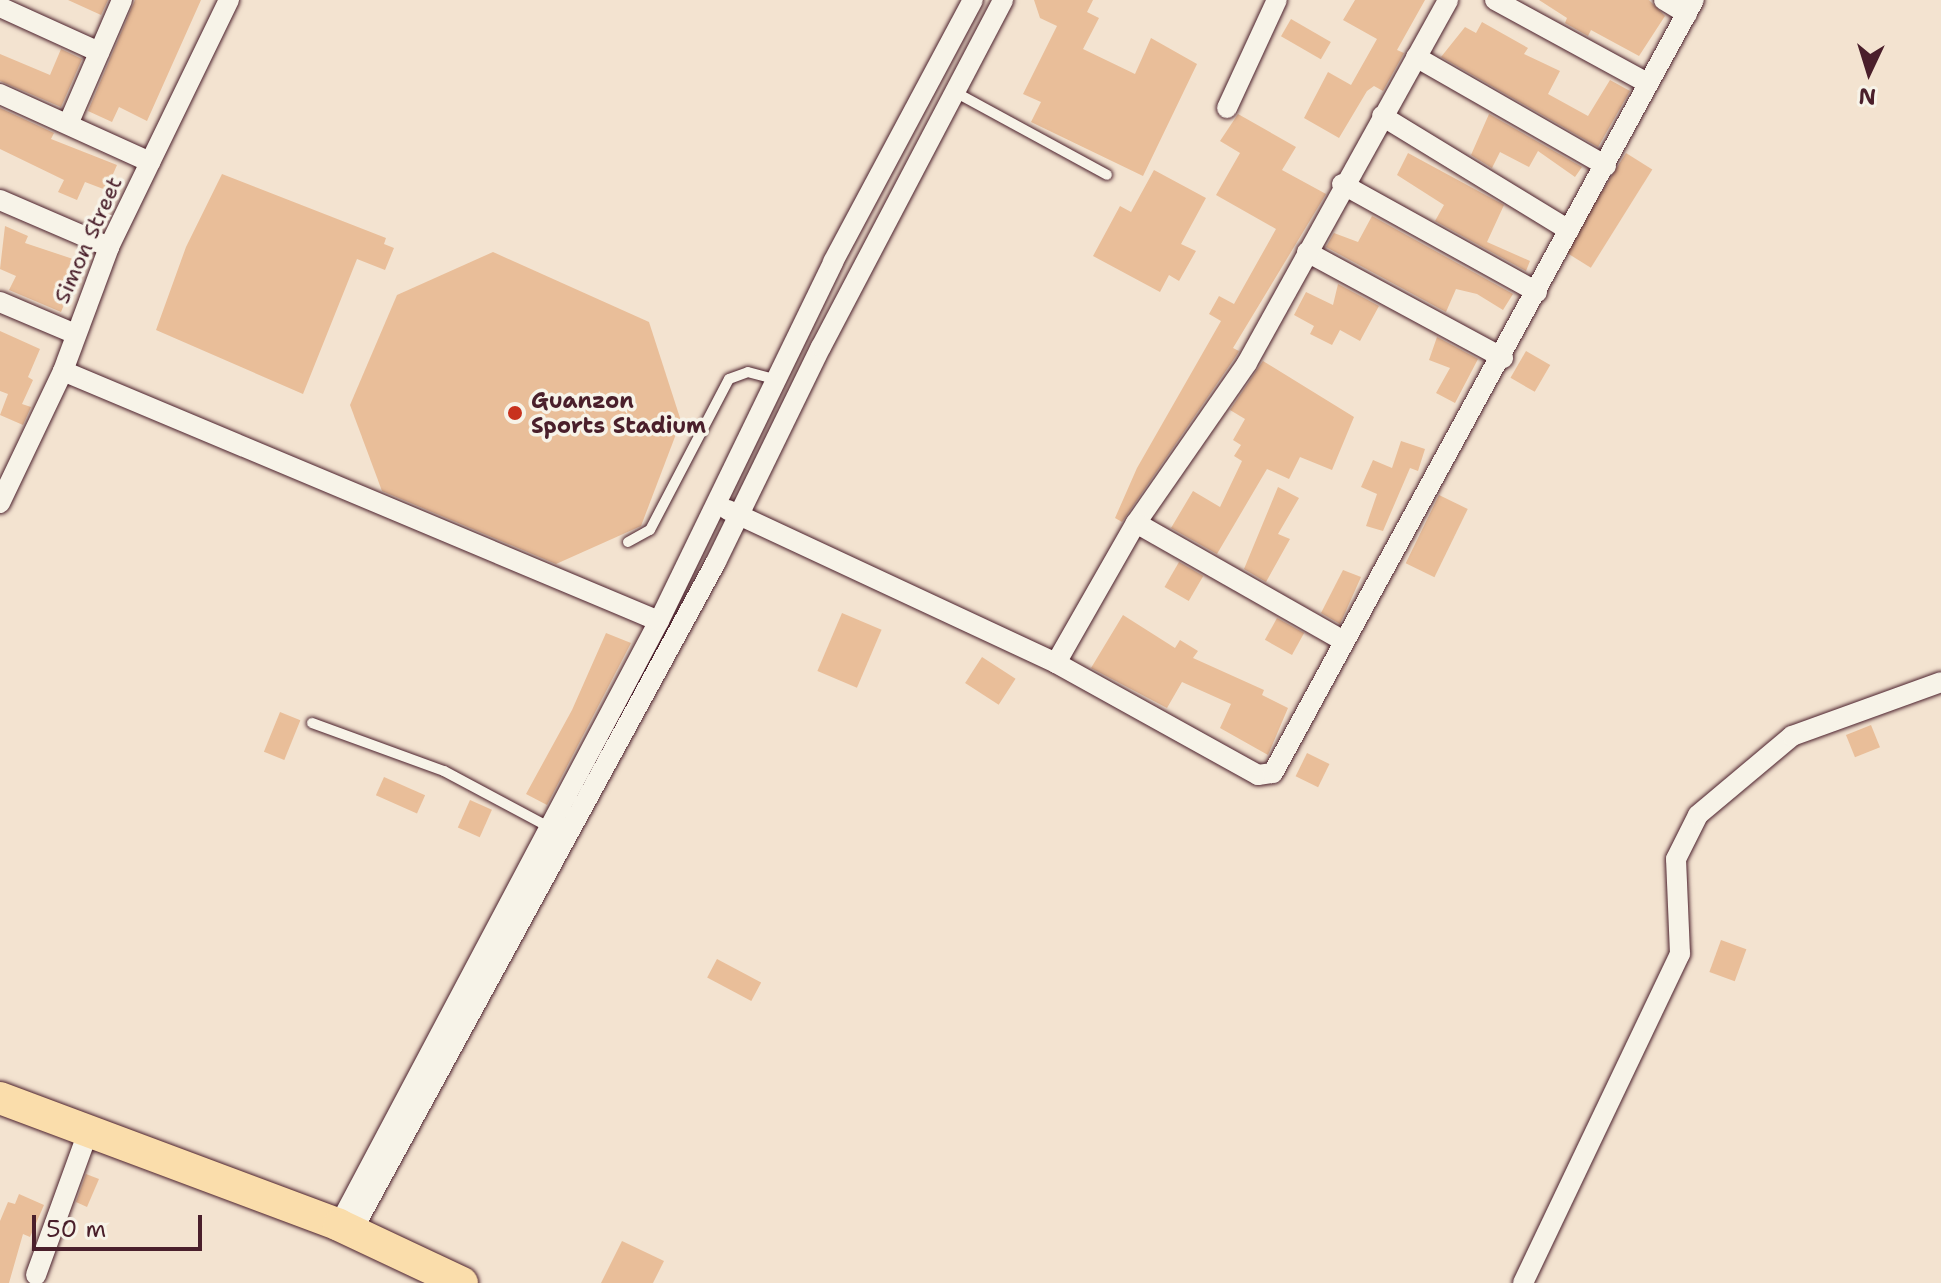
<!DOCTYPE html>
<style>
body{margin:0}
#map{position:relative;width:1941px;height:1283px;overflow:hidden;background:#f3e3d0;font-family:"Shantell Sans",sans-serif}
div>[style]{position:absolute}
.building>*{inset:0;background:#e9be99;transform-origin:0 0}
.roads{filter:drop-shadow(0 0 2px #4a1f2b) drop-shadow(0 0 2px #4a1f2b)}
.lane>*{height:10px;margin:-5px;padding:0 5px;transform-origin:5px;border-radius:5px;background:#f7f3e8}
.street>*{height:20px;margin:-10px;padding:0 10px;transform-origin:10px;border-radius:10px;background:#f7f3e8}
.primary>*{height:32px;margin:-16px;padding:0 16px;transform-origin:16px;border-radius:16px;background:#faddab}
.dots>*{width:22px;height:22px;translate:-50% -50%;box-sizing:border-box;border:4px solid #f7f3e8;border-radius:50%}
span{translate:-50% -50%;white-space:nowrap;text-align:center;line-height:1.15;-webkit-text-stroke:7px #f7f3e8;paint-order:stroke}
.street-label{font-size:22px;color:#4a1f2b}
.poi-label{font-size:22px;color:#4a1f2b;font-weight:700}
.left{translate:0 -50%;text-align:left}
.north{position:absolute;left:1829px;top:32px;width:80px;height:80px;-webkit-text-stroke:6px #f7f3e8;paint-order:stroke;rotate:184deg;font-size:22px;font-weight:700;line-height:32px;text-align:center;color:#4a1f2b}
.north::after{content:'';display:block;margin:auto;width:28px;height:36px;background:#4a1f2b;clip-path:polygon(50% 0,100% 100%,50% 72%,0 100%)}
.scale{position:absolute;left:32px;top:1215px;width:170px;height:36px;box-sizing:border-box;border:4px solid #4a1f2b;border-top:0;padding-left:10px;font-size:24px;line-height:28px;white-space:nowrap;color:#4a1f2b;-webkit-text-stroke:6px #f7f3e8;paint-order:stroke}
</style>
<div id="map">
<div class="building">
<i style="clip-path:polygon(68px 0,108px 0,101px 15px)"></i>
<i style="clip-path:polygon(135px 0,201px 0,147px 121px,119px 107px,112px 122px,88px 111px)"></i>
<i style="clip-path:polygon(1034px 0,1093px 0,1087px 12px,1099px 18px,1083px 49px,1135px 74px,1151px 38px,1197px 64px,1143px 176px,1031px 122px,1041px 102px,1023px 94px,1057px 26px,1040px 18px)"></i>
<i style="clip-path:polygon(1355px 0,1425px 0,1397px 50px,1404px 53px,1383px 91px,1374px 86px,1367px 91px,1339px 138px,1304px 118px,1328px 72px,1351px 85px,1377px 39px,1343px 20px)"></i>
<i style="clip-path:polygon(1539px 0,1649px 0,1665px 16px,1639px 56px,1591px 30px,1588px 36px,1565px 23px,1567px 18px)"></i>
<i style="left:1291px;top:19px;width:46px;height:20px;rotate:30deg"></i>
<i style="clip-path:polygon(1482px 22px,1528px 48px,1524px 54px,1560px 71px,1548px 94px,1588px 116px,1610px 80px,1630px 91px,1598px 147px,1441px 57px,1465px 27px,1476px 33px)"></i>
<i style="clip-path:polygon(61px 49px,82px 59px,61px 107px,0 81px,0 54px,50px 75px)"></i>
<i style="clip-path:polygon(0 108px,54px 133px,51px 139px,117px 165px,106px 190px,85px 182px,77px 200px,58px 192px,64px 180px,0 149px)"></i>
<i style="clip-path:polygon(1238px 114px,1296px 147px,1282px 170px,1326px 194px,1233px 348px,1239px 351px,1236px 356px,1122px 522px,1115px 518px,1137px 468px,1221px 321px,1209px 314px,1219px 296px,1234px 304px,1276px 229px,1216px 195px,1240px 153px,1220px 141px)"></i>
<i style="clip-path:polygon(1489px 114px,1582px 167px,1575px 177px,1538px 151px,1529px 167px,1500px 152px,1492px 168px,1471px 155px)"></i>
<i style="clip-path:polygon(1408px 153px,1504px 205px,1487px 242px,1530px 261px,1526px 271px,1435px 221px,1444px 205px,1397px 175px)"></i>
<i style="left:1626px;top:153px;width:31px;height:116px;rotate:32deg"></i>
<i style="clip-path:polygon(1154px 170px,1206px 198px,1181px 244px,1196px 251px,1179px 281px,1169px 275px,1160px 292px,1093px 256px,1120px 206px,1131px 212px)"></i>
<i style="clip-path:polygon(222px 174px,386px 238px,384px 244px,394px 248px,385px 270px,357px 259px,303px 394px,156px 330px,186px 247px)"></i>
<i style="clip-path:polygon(1372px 216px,1513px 294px,1503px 310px,1477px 294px,1456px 289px,1446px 312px,1326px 247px,1334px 233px,1358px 242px)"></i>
<i style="clip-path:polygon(5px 226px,28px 236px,25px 243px,82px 262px,61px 312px,9px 290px,16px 276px,0 269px)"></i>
<i style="clip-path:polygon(493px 252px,649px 322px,681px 421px,641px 526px,556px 564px,382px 491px,350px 405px,397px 295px)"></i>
<i style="clip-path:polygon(1338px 284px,1379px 306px,1360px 341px,1340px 330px,1332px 345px,1310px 334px,1314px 326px,1294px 315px,1306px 292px,1333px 305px)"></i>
<i style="clip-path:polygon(0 331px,40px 349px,28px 377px,33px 380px,22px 404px,31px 407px,23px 425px,0 415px,8px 394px,0 391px)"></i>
<i style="clip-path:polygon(1437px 337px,1478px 359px,1455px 403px,1436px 393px,1450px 368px,1429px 360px)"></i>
<i style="left:1526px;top:351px;width:28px;height:31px;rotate:30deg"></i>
<i style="clip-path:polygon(1263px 361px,1354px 417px,1332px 470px,1300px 457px,1289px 479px,1267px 469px,1217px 554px,1171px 528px,1193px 491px,1220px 507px,1242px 461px,1234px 456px,1241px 445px,1233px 440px,1245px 419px,1230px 410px)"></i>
<i style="clip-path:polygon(1401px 441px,1425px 449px,1418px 471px,1410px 468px,1383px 531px,1366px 526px,1377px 494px,1361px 487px,1373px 460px,1392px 468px)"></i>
<i style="clip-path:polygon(1278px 487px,1299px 498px,1278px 534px,1290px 539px,1266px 582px,1244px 569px)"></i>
<i style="left:1439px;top:495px;width:32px;height:76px;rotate:26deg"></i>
<i style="left:1179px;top:562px;width:28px;height:29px;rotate:30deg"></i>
<i style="clip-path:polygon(1343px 570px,1361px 577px,1340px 624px,1321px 613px)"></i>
<i style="left:842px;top:613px;width:43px;height:63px;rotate:23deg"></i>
<i style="clip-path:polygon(1123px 615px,1175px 648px,1180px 640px,1198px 651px,1193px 658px,1264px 690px,1262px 695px,1288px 708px,1268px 755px,1220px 728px,1231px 704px,1182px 682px,1167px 708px,1091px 668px)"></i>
<i style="left:1277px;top:618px;width:31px;height:25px;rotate:29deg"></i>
<i style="clip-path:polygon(606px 633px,631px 643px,547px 805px,526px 794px,572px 710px)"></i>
<i style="left:982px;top:657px;width:40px;height:31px;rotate:33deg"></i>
<i style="left:280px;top:712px;width:22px;height:43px;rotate:22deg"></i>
<i style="left:1871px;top:725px;width:24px;height:27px;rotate:68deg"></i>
<i style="left:1307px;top:753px;width:25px;height:26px;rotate:26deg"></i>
<i style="left:384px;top:777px;width:45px;height:20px;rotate:24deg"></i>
<i style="left:470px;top:800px;width:24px;height:30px;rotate:24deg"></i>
<i style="left:1721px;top:940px;width:27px;height:34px;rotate:20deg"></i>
<i style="left:717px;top:959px;width:50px;height:21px;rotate:28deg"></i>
<i style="clip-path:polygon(86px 1174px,99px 1179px,87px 1207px,76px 1202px)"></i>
<i style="clip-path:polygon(19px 1194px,44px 1205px,30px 1237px,23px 1234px,9px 1283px,0 1283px,0 1221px,8px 1202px,15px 1204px)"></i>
<i style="clip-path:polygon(622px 1241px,664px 1261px,653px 1283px,601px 1283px)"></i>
</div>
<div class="roads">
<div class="lane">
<i style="left:955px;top:92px;width:173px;rotate:28.6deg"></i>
<i style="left:628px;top:542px;width:25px;rotate:-29deg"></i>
<i style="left:650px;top:530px;width:170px;rotate:-62.4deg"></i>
<i style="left:729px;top:379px;width:20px;rotate:-20deg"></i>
<i style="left:748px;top:372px;width:28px;rotate:15deg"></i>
<i style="left:312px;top:723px;width:140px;rotate:20deg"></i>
<i style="left:444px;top:771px;width:117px;rotate:28.1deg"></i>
</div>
<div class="street">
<i style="left:1495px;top:0;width:173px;rotate:28.6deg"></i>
<i style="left:1664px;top:0;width:27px;rotate:31deg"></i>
<i style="left:0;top:7px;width:109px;rotate:24.4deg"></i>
<i style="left:1416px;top:57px;width:219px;rotate:29.8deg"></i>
<i style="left:0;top:94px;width:165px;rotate:24.4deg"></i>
<i style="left:1227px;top:108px;width:119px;rotate:-65.2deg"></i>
<i style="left:1382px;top:116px;width:219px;rotate:31.4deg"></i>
<i style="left:69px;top:122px;width:133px;rotate:-66.5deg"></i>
<i style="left:1342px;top:184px;width:223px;rotate:29deg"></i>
<i style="left:0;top:200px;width:119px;rotate:23.3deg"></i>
<i style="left:1307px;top:252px;width:223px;rotate:28.4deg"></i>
<i style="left:0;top:302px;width:79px;rotate:23deg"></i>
<i style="left:63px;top:371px;width:646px;rotate:22.76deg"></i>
<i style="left:0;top:503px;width:146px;rotate:-64.5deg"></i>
<i style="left:63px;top:371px;width:132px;rotate:-69.6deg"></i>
<i style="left:109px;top:247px;width:275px;rotate:-64.1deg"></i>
<i style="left:728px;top:510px;width:362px;rotate:25deg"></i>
<i style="left:1056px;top:663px;width:161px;rotate:-60.3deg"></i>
<i style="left:1136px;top:523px;width:195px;rotate:-55.2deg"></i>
<i style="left:1247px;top:363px;width:415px;rotate:-61deg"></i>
<i style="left:1136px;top:523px;width:237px;rotate:29.6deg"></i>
<i style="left:1056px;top:663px;width:231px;rotate:29deg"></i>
<i style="left:1258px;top:775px;width:15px;rotate:-8deg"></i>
<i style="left:1273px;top:773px;width:880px;rotate:-61.43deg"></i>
<i style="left:339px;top:1225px;width:684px;rotate:-62.09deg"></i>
<i style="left:659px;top:621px;width:399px;rotate:-64.1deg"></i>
<i style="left:833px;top:262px;width:297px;rotate:-61.9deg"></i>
<i style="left:352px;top:1231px;width:762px;rotate:-61.45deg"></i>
<i style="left:716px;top:562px;width:239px;rotate:-64deg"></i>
<i style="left:821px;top:347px;width:392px;rotate:-62.3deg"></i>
<i style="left:36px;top:1275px;width:152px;rotate:-70deg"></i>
<i style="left:1523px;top:1283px;width:365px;rotate:-64.5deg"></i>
<i style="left:1680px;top:954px;width:95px;rotate:-92.4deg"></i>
<i style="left:1676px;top:859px;width:49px;rotate:-63.4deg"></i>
<i style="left:1698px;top:815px;width:123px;rotate:-40deg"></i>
<i style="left:1792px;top:736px;width:158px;rotate:-19.9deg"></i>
</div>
<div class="primary">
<i style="left:0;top:1098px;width:362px;rotate:20.5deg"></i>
<i style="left:339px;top:1225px;width:136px;rotate:25.2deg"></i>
</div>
</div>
<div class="dots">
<i style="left:515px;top:413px;background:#c8321e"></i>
</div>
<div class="street-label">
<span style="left:88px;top:240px;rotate:-66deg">Simon Street</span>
</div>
<div class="poi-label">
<span class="left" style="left:531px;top:413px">Guanzon<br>Sports Stadium</span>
</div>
<div class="north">N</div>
<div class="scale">50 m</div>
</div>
